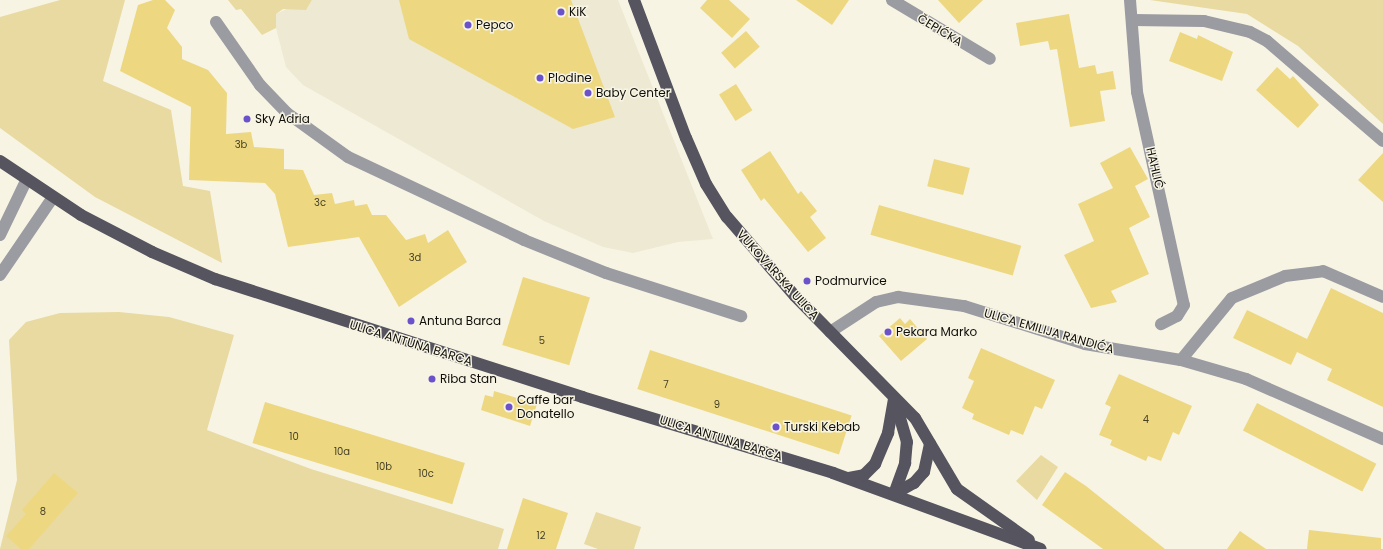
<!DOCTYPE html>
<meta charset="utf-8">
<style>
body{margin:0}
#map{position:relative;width:1383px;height:549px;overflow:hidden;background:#f7f4e4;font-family:Poppins,sans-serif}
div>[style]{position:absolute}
.built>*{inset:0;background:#ede9d2}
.green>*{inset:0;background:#e8daa0}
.building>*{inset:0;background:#edd881;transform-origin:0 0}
.minor>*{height:12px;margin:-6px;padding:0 6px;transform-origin:6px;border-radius:6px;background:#9b9ba2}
.major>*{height:12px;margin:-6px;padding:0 6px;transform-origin:6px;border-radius:6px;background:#55545f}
.dots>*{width:11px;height:11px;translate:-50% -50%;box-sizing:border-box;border:2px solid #f7f4e4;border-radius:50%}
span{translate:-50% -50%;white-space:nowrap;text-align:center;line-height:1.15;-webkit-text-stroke:3px #f7f4e4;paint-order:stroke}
.number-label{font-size:10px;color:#464027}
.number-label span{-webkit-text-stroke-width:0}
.poi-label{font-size:12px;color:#0f0e09}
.left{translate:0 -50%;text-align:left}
.street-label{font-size:12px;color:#0f0e09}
</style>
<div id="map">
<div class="built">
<i style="clip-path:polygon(312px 0,618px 0,713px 239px,678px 242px,633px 253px,603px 247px,544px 221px,303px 85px,286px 67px,276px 28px,276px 14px,291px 7px,306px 10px)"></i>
</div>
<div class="green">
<i style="clip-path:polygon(60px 0,125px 0,103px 81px,171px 110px,183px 186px,210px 191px,222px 263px,95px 197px,0 128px,0 17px)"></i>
<i style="clip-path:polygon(228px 0,312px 0,306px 10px,283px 9px,276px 14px,276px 28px,262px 35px,241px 9px,236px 10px)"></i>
<i style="clip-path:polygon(1150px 0,1383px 0,1383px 124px,1298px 46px,1247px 14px)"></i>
<i style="clip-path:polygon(119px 312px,169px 317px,234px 335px,207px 430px,311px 469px,504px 529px,498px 549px,0 549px,17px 480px,9px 340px,26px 322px,60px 313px)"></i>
<i style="clip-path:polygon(1041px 455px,1058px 467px,1037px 500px,1016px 481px)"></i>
<i style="clip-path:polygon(596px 512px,641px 527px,634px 549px,598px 549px,584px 544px)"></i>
</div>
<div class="building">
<i style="clip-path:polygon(153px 0,165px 0,175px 10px,167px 28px,182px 47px,182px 59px,208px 70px,227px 93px,226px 134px,251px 132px,254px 147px,284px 149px,284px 169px,303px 170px,314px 195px,332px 193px,335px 204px,354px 200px,355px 206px,367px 204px,372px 215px,386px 215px,406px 240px,425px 234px,428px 243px,448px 230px,467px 262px,399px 307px,359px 237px,288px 247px,275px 194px,265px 183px,189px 180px,191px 107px,120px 71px,138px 5px)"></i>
<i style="clip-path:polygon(399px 0,571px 0,615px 117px,573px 129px,409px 39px)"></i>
<i style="clip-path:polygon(707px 0,729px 0,750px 19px,732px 38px,700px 8px)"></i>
<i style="clip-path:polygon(796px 0,849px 0,832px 25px)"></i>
<i style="clip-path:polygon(938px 0,983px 0,959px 23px)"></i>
<i style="clip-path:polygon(1069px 14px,1079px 68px,1095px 65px,1097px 74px,1113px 71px,1116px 89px,1100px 91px,1105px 121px,1070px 127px,1057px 49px,1050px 50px,1048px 41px,1020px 46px,1016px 23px)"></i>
<i style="left:746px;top:31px;width:21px;height:33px;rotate:49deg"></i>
<i style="clip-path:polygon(1180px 32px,1197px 39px,1198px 35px,1233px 52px,1222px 81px,1169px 61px)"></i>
<i style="clip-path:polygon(1277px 67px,1290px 79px,1293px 76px,1319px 105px,1298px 128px,1256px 90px)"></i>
<i style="left:736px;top:84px;width:31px;height:20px;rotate:58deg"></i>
<i style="clip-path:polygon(1130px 147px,1148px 179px,1135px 186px,1150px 217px,1129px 228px,1149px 274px,1111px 291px,1117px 302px,1091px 308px,1064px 255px,1094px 241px,1078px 204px,1113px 188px,1100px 163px)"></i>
<i style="clip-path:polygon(770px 151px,798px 194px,801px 191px,817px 211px,810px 217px,826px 238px,808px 252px,764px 198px,761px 201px,741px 170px)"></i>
<i style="clip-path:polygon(1383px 153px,1383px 202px,1358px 180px)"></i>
<i style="left:934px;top:159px;width:37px;height:28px;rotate:14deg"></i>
<i style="left:879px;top:205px;width:148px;height:31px;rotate:16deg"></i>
<i style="left:523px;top:277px;width:70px;height:71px;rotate:17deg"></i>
<i style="clip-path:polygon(1331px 288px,1383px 313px,1383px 407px,1327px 380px,1332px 369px,1297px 352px,1291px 365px,1233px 338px,1247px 310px,1307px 339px)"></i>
<i style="clip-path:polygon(900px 318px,905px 324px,910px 319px,927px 339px,901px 361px,879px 336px)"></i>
<i style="clip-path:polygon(981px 348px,1055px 380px,1042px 409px,1035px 406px,1023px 435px,1011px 430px,1009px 435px,972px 419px,974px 414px,962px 408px,974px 381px,968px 378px)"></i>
<i style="left:650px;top:350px;width:212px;height:41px;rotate:18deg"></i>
<i style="clip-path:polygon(1119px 374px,1192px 406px,1179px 435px,1173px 432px,1161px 461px,1148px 456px,1146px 461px,1110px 445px,1112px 440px,1099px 435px,1111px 407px,1105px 404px)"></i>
<i style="clip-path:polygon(494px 391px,537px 404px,530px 426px,481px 410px,485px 395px,493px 397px)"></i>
<i style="left:265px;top:402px;width:209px;height:43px;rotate:17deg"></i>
<i style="left:1257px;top:403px;width:134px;height:31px;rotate:27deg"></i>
<i style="clip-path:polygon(1065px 472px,1086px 486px,1165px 549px,1103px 549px,1042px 505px)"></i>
<i style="clip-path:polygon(54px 473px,78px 493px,29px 549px,21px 549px,6px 536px,26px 514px,22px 510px)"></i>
<i style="clip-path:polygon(523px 498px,568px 513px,556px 549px,507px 549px)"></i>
<i style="clip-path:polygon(1309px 530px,1381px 538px,1381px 549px,1307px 549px)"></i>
<i style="clip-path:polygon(1240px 531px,1266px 549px,1227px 549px)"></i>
</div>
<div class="minor">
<i style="left:892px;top:0;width:114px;rotate:31deg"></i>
<i style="left:1130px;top:0;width:92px;rotate:85.6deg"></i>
<i style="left:1137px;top:92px;width:218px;rotate:77.6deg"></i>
<i style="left:1184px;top:305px;width:13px;rotate:122deg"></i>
<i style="left:1177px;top:316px;width:18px;rotate:153deg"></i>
<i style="left:1133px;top:20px;width:71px;rotate:0.8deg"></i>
<i style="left:1204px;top:21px;width:47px;rotate:13.4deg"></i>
<i style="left:1250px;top:32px;width:19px;rotate:28deg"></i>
<i style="left:1267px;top:41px;width:153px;rotate:40.8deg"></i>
<i style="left:216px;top:22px;width:77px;rotate:55.1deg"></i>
<i style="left:260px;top:85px;width:39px;rotate:46deg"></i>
<i style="left:287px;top:113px;width:75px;rotate:35.8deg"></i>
<i style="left:348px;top:157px;width:195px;rotate:25.2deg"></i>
<i style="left:524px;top:240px;width:88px;rotate:21.9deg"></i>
<i style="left:606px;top:273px;width:142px;rotate:17.7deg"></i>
<i style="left:0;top:235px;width:62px;rotate:-64.3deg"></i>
<i style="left:0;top:275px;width:94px;rotate:-55.8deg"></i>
<i style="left:830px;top:332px;width:55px;rotate:-33.1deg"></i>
<i style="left:876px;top:302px;width:23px;rotate:-13deg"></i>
<i style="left:898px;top:297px;width:67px;rotate:7.8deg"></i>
<i style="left:964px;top:306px;width:127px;rotate:17.4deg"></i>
<i style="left:1085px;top:344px;width:97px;rotate:9.5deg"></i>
<i style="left:1181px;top:360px;width:68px;rotate:16.3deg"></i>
<i style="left:1246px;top:379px;width:150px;rotate:23.7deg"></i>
<i style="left:1181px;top:360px;width:80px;rotate:-50.6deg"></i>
<i style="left:1232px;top:298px;width:57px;rotate:-22.5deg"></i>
<i style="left:1285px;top:276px;width:38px;rotate:-7deg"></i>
<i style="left:1323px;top:271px;width:65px;rotate:23.4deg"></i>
</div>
<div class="major">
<i style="left:634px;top:0;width:147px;rotate:69.4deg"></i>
<i style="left:686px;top:138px;width:50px;rotate:66.5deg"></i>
<i style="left:706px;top:184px;width:39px;rotate:58deg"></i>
<i style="left:727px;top:217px;width:104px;rotate:49.3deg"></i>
<i style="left:795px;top:296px;width:171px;rotate:45.5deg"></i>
<i style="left:915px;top:418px;width:82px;rotate:59.4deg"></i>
<i style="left:957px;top:489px;width:88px;rotate:35.3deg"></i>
<i style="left:0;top:161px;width:97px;rotate:33.7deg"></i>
<i style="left:81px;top:215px;width:80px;rotate:27.5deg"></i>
<i style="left:152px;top:252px;width:69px;rotate:23.2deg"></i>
<i style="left:215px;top:279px;width:386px;rotate:17.8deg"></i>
<i style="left:582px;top:397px;width:262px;rotate:16.8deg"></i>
<i style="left:833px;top:473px;width:221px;rotate:20.1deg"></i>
<i style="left:849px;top:478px;width:15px;rotate:-11deg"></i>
<i style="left:864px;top:475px;width:16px;rotate:-45deg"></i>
<i style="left:875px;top:464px;width:34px;rotate:-67deg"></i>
<i style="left:888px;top:433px;width:34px;rotate:-80deg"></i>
<i style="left:894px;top:494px;width:33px;rotate:-70deg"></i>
<i style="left:905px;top:463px;width:21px;rotate:-85deg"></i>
<i style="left:907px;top:442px;width:43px;rotate:-106.3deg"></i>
<i style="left:894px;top:494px;width:23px;rotate:-29deg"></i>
<i style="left:914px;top:483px;width:15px;rotate:-48deg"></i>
<i style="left:924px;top:472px;width:29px;rotate:-78deg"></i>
</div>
<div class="dots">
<i style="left:561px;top:12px;background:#6b51ca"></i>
<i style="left:468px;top:25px;background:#6b51ca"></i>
<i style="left:540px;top:78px;background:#6b51ca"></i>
<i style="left:588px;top:93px;background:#6b51ca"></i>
<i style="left:247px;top:119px;background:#6b51ca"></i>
<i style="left:807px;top:281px;background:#6b51ca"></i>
<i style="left:411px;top:321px;background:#6b51ca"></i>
<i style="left:888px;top:332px;background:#6b51ca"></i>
<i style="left:432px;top:379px;background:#6b51ca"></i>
<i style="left:509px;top:407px;background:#6b51ca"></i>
<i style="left:776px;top:427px;background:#6b51ca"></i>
</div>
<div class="number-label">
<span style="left:241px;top:145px">3b</span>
<span style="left:320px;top:203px">3c</span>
<span style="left:415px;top:258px">3d</span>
<span style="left:542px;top:341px">5</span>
<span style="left:666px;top:385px">7</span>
<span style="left:717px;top:405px">9</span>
<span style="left:1146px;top:420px">4</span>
<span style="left:294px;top:437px">10</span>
<span style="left:342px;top:452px">10a</span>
<span style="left:384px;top:467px">10b</span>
<span style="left:426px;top:474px">10c</span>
<span style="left:43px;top:512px">8</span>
<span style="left:541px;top:536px">12</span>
</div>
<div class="poi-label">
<span class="left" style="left:569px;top:12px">KiK</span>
<span class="left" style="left:476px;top:25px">Pepco</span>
<span class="left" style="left:548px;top:78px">Plodine</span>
<span class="left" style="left:596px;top:93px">Baby Center</span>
<span class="left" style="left:255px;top:119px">Sky Adria</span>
<span class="left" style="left:815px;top:281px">Podmurvice</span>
<span class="left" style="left:419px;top:321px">Antuna Barca</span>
<span class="left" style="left:896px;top:332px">Pekara Marko</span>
<span class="left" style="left:440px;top:379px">Riba Stan</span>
<span class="left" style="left:517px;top:407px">Caffe bar<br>Donatello</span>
<span class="left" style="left:784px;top:427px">Turski Kebab</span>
</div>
<div class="street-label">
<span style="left:940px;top:30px;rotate:31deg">ČEPIĆKA</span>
<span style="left:1155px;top:168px;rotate:77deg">HAHLIĆ</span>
<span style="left:778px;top:275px;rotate:48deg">VUKOVARSKA ULICA</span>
<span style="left:1049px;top:331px;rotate:16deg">ULICA EMILIJA RANDIĆA</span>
<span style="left:411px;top:343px;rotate:17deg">ULICA ANTUNA BARCA</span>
<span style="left:721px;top:438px;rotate:17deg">ULICA ANTUNA BARCA</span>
</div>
</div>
